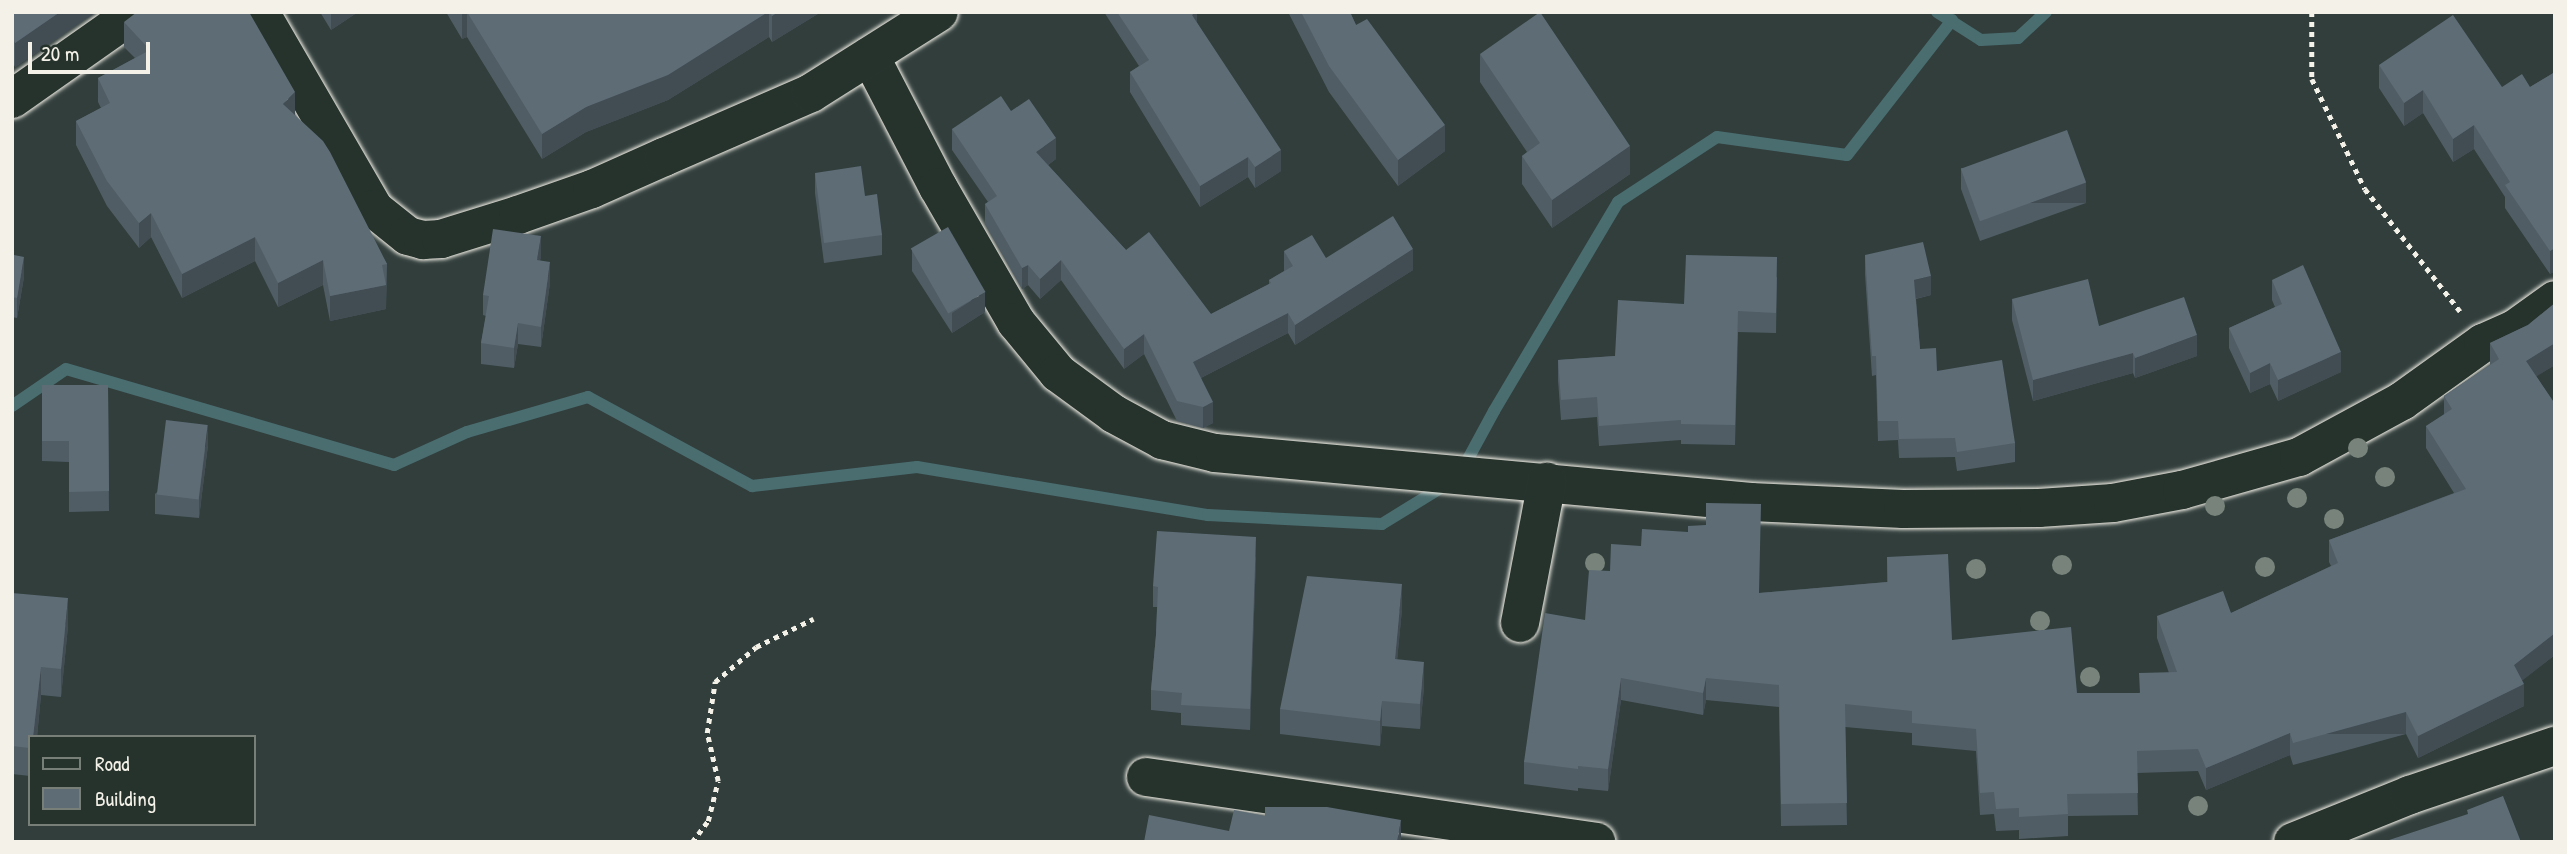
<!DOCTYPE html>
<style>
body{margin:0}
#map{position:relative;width:2567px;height:854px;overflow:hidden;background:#313e3c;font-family:"Patrick Hand",sans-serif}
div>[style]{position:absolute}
.stream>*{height:12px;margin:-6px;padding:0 6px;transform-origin:6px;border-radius:6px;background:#4a6d70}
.path>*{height:4.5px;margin-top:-2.25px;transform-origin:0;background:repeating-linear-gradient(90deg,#f4f1e8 0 5px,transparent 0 10px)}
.roads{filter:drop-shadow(0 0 2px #f4f1e8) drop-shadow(0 0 2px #f4f1e8)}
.minor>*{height:38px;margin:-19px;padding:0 19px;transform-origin:19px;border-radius:19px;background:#26332d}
.tertiary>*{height:38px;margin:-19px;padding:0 19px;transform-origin:19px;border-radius:19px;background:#26332d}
.trees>*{width:20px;height:20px;margin:-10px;border-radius:50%;background:#78847b}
.wall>*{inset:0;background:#515d65}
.shaded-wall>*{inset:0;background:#424c53;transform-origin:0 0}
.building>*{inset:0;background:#5e6c76;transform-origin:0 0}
span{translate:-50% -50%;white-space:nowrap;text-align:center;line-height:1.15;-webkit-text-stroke:5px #26332d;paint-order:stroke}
.frame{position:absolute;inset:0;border:14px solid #f4f1e8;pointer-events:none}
.legend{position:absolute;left:28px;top:735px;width:228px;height:91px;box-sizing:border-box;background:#26332d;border:2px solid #787f78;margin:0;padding:9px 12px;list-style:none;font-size:21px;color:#f4f1e8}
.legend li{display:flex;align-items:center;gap:14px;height:35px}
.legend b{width:35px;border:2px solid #787f78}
.scale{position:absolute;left:28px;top:42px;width:122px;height:32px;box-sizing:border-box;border:4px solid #f4f1e8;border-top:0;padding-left:9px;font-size:21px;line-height:24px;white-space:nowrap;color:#f4f1e8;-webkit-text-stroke:5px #26332d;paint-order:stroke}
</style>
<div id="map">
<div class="stream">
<i style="left:1937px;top:12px;width:52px;rotate:32.5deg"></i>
<i style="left:1981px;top:40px;width:37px;rotate:-3deg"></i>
<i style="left:2018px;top:38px;width:38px;rotate:-43deg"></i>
<i style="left:12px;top:406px;width:65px;rotate:-34.4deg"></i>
<i style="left:66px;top:369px;width:342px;rotate:16.3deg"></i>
<i style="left:394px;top:465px;width:80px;rotate:-24.3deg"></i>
<i style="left:467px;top:432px;width:126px;rotate:-16.1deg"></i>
<i style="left:588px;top:397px;width:187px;rotate:28.5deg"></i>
<i style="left:752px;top:486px;width:166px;rotate:-6.6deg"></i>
<i style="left:917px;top:467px;width:295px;rotate:9.4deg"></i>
<i style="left:1208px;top:515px;width:174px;rotate:3deg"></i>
<i style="left:1382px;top:524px;width:76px;rotate:-31.6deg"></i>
<i style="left:1462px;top:470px;width:67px;rotate:-61.5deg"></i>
<i style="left:1494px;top:411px;width:243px;rotate:-59.3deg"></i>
<i style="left:1618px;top:202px;width:118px;rotate:-33.3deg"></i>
<i style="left:1717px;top:137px;width:131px;rotate:7.9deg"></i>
<i style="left:1847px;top:155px;width:171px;rotate:-52.1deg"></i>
</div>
<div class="path">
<i style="left:2312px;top:12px;width:67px;rotate:90deg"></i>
<i style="left:2312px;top:79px;width:122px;rotate:64.3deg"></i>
<i style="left:2365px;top:189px;width:155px;rotate:52.1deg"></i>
<i style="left:692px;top:842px;width:26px;rotate:-53deg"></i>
<i style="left:708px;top:821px;width:41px;rotate:-76deg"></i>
<i style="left:718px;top:781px;width:49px;rotate:-102.9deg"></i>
<i style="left:707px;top:733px;width:52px;rotate:-81.1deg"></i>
<i style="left:715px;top:682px;width:54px;rotate:-40.5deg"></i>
<i style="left:756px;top:647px;width:64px;rotate:-26.2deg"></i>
</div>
<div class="roads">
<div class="minor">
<i style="left:870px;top:56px;width:148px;rotate:62.6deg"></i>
<i style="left:938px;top:187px;width:156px;rotate:60deg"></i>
<i style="left:1016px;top:322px;width:66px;rotate:50.5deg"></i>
<i style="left:1058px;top:373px;width:69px;rotate:36.2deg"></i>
<i style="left:1114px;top:414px;width:55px;rotate:28.4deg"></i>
<i style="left:1162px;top:440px;width:55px;rotate:13.8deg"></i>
<i style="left:1215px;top:453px;width:538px;rotate:5.22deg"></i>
<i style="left:1751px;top:502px;width:152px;rotate:2.6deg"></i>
<i style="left:1903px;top:509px;width:136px;rotate:-0.4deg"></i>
<i style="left:2039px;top:508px;width:74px;rotate:-3.9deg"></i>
<i style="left:2113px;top:503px;width:70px;rotate:-10.7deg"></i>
<i style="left:2182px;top:490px;width:122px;rotate:-15.8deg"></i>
<i style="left:2299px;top:457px;width:117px;rotate:-28.5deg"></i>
<i style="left:2402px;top:401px;width:100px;rotate:-35.6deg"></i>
<i style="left:2483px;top:343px;width:35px;rotate:-24deg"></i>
<i style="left:2515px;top:329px;width:49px;rotate:-35.9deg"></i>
<i style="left:1520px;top:623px;width:144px;rotate:-79.2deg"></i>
<i style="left:1146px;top:777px;width:455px;rotate:8.2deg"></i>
<i style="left:2293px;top:842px;width:126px;rotate:-21.9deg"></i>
<i style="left:2410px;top:795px;width:153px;rotate:-18.7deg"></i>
</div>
<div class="tertiary">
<i style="left:260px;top:12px;width:228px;rotate:59.9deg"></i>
<i style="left:374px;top:209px;width:43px;rotate:38.5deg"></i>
<i style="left:408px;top:236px;width:16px;rotate:15deg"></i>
<i style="left:423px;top:240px;width:18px;rotate:-3deg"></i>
<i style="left:441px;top:239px;width:81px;rotate:-17.3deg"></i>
<i style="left:518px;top:215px;width:78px;rotate:-19.4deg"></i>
<i style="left:592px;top:189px;width:79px;rotate:-24deg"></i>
<i style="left:664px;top:157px;width:160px;rotate:-23.5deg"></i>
<i style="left:811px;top:93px;width:151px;rotate:-32.3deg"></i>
<i style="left:12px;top:99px;width:151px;rotate:-35.1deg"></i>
</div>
</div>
<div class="trees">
<i style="left:2358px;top:448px"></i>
<i style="left:2385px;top:477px"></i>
<i style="left:2297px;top:498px"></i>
<i style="left:2215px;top:506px"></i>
<i style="left:2334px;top:519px"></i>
<i style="left:1595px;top:563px"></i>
<i style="left:2062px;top:565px"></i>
<i style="left:2265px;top:567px"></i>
<i style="left:1976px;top:569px"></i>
<i style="left:2040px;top:621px"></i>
<i style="left:2090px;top:677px"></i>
<i style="left:2198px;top:806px"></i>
</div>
<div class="wall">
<i style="clip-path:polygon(12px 12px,96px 12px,15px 67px,12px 61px)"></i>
<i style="clip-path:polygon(320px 12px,358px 12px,331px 30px)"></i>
<i style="clip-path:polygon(446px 12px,821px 12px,772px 42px,769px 37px,668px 100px,586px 132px,542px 159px,467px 37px,462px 39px)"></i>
<i style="clip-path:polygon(1104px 12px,1197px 12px,1197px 23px,1281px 171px,1255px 188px,1248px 177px,1200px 207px,1130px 92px,1130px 72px,1139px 66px)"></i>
<i style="clip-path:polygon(1288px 12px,1350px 12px,1356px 25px,1445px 151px,1398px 186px,1329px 92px)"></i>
<i style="clip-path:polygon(124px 22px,295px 115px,387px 264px,386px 309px,330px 321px,323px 285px,278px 307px,255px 261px,182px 298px,151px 237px,139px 248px,107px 206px,76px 145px,76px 121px,101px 108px,98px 102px,98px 78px,135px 58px,124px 47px)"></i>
<i style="clip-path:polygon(1480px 54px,1630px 174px,1552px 228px,1522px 184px,1522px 156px,1527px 152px,1480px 82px)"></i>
<i style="clip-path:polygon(2379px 65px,2502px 87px,2530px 87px,2555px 72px,2555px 271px,2550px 274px,2505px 208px,2505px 197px,2474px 149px,2453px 162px,2423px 113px,2404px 126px,2379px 88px)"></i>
<i style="clip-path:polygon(1011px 111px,1056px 159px,1048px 165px,1126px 250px,1211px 314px,1269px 284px,1269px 280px,1284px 271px,1284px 251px,1326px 258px,1413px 270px,1295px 345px,1288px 333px,1201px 378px,1213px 423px,1203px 428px,1177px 421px,1144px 354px,1124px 369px,1061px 280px,1040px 299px,1028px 285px,1022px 289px,985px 224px,985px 204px,988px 202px,952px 150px,952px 129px)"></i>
<i style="clip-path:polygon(1961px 168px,2086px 203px,1980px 241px,1961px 189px)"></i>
<i style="clip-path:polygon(815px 173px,865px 196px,882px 235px,882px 255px,824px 263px,815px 193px)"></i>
<i style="clip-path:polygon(12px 233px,14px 255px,24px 277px,17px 318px,12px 317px)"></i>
<i style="clip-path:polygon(912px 250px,985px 312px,952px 333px,912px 271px)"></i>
<i style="clip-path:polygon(1865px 255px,1931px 295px,1916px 299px,1920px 349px,1937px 371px,2015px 443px,2015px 462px,1957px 471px,1955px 457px,1899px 458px,1898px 440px,1878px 441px,1876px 375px,1872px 376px,1865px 274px)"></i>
<i style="clip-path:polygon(541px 256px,540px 260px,550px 283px,541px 347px,518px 344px,514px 368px,481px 364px,481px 343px,486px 316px,483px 315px,483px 295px)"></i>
<i style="clip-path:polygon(1777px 277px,1776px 333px,1738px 332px,1735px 445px,1681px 444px,1681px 440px,1599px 446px,1597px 417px,1561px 420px,1558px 380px,1558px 360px,1615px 356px,1684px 304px)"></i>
<i style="clip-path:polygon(2272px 280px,2341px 372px,2278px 401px,2270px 384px,2250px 393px,2229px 348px,2229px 328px,2275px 307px,2272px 300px)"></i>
<i style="clip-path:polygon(2012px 299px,2099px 326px,2197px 356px,2135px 378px,2133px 373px,2033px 401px,2012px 320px)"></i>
<i style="clip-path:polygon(2555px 303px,2555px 365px,2536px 376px,2555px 404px,2555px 655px,2522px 680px,2524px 706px,2418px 758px,2406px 734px,2293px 765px,2290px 755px,2206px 790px,2198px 771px,2137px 773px,2138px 815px,2068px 816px,2068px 836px,2019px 839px,2019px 830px,1996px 831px,1994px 814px,1980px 815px,1976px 751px,1912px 745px,1912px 733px,1845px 727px,1847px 825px,1781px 826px,1779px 707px,1706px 700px,1703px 715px,1621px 700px,1608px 791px,1578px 788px,1578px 791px,1524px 784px,1524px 762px,1585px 620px,1759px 593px,1887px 582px,1887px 557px,1952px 640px,2077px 693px,2139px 693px,2169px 673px,2157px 638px,2157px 616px,2231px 613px,2331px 566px,2329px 562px,2329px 540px,2454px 493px,2426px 448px,2426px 426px,2444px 415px,2444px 396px,2490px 365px,2490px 343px,2528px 325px)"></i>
<i style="clip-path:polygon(42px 385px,108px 385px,109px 511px,69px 512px,69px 462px,42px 461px)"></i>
<i style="clip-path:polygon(208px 445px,199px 518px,155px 514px,155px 494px)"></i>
<i style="clip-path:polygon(1256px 557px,1250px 730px,1181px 725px,1181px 713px,1151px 710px,1151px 690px,1156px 635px,1157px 607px,1153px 607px,1153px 586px)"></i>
<i style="clip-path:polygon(12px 593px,68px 626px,61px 697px,41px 695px,37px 737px,30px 737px,30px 776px,12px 774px)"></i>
<i style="clip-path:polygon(1402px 609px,1397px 660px,1424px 687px,1420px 729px,1382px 726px,1380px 746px,1280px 734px,1280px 709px)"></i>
</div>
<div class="shaded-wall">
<i style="clip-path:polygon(60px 12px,96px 12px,15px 67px,15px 43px)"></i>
<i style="clip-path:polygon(331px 12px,358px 12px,331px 30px)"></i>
<i style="clip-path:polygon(465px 12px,467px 12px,467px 37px,462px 39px,462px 14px)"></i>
<i style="clip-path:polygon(768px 12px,769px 12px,769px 37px,668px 100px,586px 132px,542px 159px,542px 134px,586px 107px)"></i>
<i style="clip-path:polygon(778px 12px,821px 12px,772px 42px,772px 16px)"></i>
<i style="clip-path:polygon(1195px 12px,1197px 12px,1197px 32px,1192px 15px)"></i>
<i style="clip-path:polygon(2423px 90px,2423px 113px,2404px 126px,2404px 103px)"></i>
<i style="clip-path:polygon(295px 92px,295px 116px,283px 104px)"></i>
<i style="clip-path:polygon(1445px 125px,1445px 151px,1398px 186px,1398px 160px)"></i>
<i style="clip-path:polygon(2474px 125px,2474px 149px,2453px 162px,2453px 139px)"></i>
<i style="clip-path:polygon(1056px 138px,1056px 159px,1036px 173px,1036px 152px)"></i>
<i style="clip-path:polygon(1630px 146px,1630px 174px,1552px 228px,1552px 200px)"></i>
<i style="clip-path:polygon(1281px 150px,1281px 171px,1255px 188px,1255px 167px)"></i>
<i style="clip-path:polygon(1248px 157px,1248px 177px,1200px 207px,1200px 186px)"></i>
<i style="left:2086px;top:183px;width:20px;height:113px;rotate:90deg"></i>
<i style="clip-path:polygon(151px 213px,151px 237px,139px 248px,139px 223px)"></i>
<i style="clip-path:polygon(541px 236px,541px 256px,537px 280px,537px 260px)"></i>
<i style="clip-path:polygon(255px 237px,255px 261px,182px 298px,182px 274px)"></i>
<i style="clip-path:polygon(2555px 248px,2555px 271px,2550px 274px,2550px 251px)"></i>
<i style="clip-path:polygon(1413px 249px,1413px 270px,1295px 345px,1295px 325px)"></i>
<i style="clip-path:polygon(24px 257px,24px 277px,17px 318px,17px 298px)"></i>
<i style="clip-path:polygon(323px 260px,323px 285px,278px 307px,278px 283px)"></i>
<i style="clip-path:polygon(1061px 260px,1061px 280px,1040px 299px,1040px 279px)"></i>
<i style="clip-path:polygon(550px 262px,550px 283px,541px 347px,541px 327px)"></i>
<i style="clip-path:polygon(1028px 265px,1028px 285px,1022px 289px,1022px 268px)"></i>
<i style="clip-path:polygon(1931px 276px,1931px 295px,1914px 299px,1914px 280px)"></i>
<i style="clip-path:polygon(386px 285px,386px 309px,330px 321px,330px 296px)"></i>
<i style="clip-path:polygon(985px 292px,985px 312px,952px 333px,952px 313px)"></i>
<i style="clip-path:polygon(1288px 313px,1288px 333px,1193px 382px,1193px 362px)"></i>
<i style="clip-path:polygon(518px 323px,518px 344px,514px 368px,514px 348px)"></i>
<i style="clip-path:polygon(1144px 334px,1144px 354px,1124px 369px,1124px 349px)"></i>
<i style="clip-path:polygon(2197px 335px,2197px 356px,2135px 378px,2135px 358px)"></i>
<i style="clip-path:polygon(2555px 343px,2555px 365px,2526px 383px,2526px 361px)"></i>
<i style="clip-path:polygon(2341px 352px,2341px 372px,2278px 401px,2278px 380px)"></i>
<i style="clip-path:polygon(2133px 353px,2133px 373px,2033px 401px,2033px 380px)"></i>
<i style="clip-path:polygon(2270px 363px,2270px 384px,2250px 393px,2250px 373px)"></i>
<i style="clip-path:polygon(1213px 402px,1213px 423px,1203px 428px,1203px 407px)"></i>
<i style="clip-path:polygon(208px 425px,208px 445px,199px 518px,199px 498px)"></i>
<i style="clip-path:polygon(1256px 537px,1256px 557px,1250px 730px,1250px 709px)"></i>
<i style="clip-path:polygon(1402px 584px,1402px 609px,1395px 684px,1395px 659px)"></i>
<i style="clip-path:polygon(68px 598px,68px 626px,61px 697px,61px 669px)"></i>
<i style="clip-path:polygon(2555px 633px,2555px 655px,2514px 687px,2514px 665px)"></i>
<i style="clip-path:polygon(1424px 662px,1424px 687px,1420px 729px,1420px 704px)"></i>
<i style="clip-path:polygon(41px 667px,41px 695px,37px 737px,33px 737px)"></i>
<i style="clip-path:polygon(1621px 678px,1621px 700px,1608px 791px,1608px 769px)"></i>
<i style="clip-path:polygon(1706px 678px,1706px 700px,1703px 715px,1703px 693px)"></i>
<i style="clip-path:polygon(2524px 684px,2524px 706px,2418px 758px,2418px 736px)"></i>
<i style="clip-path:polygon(1382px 701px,1382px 726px,1380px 746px,1380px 721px)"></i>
<i style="left:2406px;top:712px;width:22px;height:117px;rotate:90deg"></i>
<i style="clip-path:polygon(2290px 733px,2290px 755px,2206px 790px,2206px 768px)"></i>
<i style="clip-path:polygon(1401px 820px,1401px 842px,1397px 842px)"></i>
</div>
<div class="building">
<i style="clip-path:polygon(12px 12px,60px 12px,15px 43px,12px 37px)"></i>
<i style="clip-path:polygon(137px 12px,249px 12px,295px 92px,283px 104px,323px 141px,330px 152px,387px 264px,382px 265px,386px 285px,330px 296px,323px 260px,278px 283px,255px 237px,182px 274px,151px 213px,139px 223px,107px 181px,76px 121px,110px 103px,98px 78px,150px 50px,124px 22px)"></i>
<i style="clip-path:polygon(467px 12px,768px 12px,668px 75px,586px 107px,542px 134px)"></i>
<i style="clip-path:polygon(769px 12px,778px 12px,772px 16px)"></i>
<i style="clip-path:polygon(1117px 12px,1195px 12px,1192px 15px,1281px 150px,1255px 167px,1248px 157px,1200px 186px,1130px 72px,1149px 60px)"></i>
<i style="clip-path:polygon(1301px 12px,1350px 12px,1356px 25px,1367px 19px,1445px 125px,1398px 160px,1329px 66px)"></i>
<i style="clip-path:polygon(1540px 12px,1630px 146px,1552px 200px,1522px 156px,1540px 143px,1480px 54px)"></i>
<i style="clip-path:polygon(2453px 15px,2502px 87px,2522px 74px,2530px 87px,2555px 72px,2555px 248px,2550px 251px,2505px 185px,2510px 182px,2474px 125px,2453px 139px,2423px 90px,2404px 103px,2379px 65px)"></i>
<i style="clip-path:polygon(1001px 96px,1011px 111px,1029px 99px,1056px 138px,1036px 152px,1126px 250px,1149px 232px,1211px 314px,1271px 283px,1269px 280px,1293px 266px,1284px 251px,1312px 235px,1326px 258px,1393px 216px,1413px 249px,1295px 325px,1288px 313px,1193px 362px,1213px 402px,1203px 407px,1177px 401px,1144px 334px,1124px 349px,1061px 260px,1040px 279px,1028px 265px,1022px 268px,985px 204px,997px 196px,952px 129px)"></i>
<i style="left:2067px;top:130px;width:56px;height:113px;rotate:70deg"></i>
<i style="clip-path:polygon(861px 166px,865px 196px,877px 194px,882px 235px,824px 243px,815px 173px)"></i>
<i style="left:948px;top:227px;width:75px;height:43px;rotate:60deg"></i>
<i style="clip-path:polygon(493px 229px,541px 236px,537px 260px,550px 262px,541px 327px,518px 323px,514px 348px,481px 343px,489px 296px,483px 295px)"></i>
<i style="clip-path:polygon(12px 233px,14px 255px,24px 257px,17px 298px,12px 297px)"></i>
<i style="clip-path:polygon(1923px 242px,1931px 276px,1914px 280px,1920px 349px,1936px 348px,1937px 371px,2002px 360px,2015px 443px,1957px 452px,1955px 438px,1899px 439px,1898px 421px,1878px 421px,1876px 356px,1872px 356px,1865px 255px)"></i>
<i style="clip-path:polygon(1686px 255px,1777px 257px,1776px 313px,1738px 311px,1735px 425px,1681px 424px,1681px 420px,1599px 426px,1597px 397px,1561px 400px,1558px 360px,1615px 356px,1618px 300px,1684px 304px)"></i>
<i style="clip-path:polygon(2303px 265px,2341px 352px,2278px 380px,2270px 363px,2250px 373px,2229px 328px,2282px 304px,2272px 280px)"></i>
<i style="clip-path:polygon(2088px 279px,2099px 326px,2184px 297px,2197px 335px,2135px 358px,2133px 353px,2033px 380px,2012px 299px)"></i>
<i style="clip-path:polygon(2555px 303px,2555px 343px,2526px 361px,2555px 404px,2555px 633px,2514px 665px,2524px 684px,2418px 736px,2406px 712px,2293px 743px,2290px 733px,2206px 768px,2198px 749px,2137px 751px,2138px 793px,2067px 794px,2068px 814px,2019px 817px,2019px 808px,1996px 809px,1994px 792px,1980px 793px,1976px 729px,1912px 723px,1912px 711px,1845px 704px,1847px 803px,1781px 804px,1779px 685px,1706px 678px,1703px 693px,1621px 678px,1608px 769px,1578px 766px,1578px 769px,1524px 762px,1545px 613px,1585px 620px,1589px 570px,1610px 571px,1611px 544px,1641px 546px,1642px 529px,1688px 532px,1688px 526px,1706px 525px,1706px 503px,1761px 504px,1759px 593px,1888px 582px,1887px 557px,1948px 554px,1952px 640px,2071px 627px,2077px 693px,2140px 693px,2139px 673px,2177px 672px,2157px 616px,2223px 591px,2231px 613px,2338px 563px,2329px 540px,2466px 489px,2426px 426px,2452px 409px,2444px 396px,2499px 359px,2490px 343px,2528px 325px)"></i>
<i style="clip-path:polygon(42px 385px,108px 385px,109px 491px,69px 492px,69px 441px,42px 441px)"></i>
<i style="left:166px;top:420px;width:42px;height:75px;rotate:7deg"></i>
<i style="clip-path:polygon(1157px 531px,1256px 537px,1250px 709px,1181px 705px,1182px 693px,1151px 690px,1156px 635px,1158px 587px,1153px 586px)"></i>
<i style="clip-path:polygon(1307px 576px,1402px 584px,1395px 659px,1424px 662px,1420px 704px,1382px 701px,1380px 721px,1280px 709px)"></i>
<i style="clip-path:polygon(12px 593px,68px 598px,61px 669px,41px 667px,33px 737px,30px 737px,30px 748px,12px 746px)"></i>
<i style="clip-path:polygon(2503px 796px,2521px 842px,2383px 842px,2468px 814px,2467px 810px)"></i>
<i style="clip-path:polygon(1265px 807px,1327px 807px,1401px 820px,1397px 842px,1144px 842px,1149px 815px,1229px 831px,1234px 810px,1265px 816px)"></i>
</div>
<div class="frame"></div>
<ul class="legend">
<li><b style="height:9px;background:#26332d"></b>Road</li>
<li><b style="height:19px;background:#5e6c76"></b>Building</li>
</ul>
<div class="scale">20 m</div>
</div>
